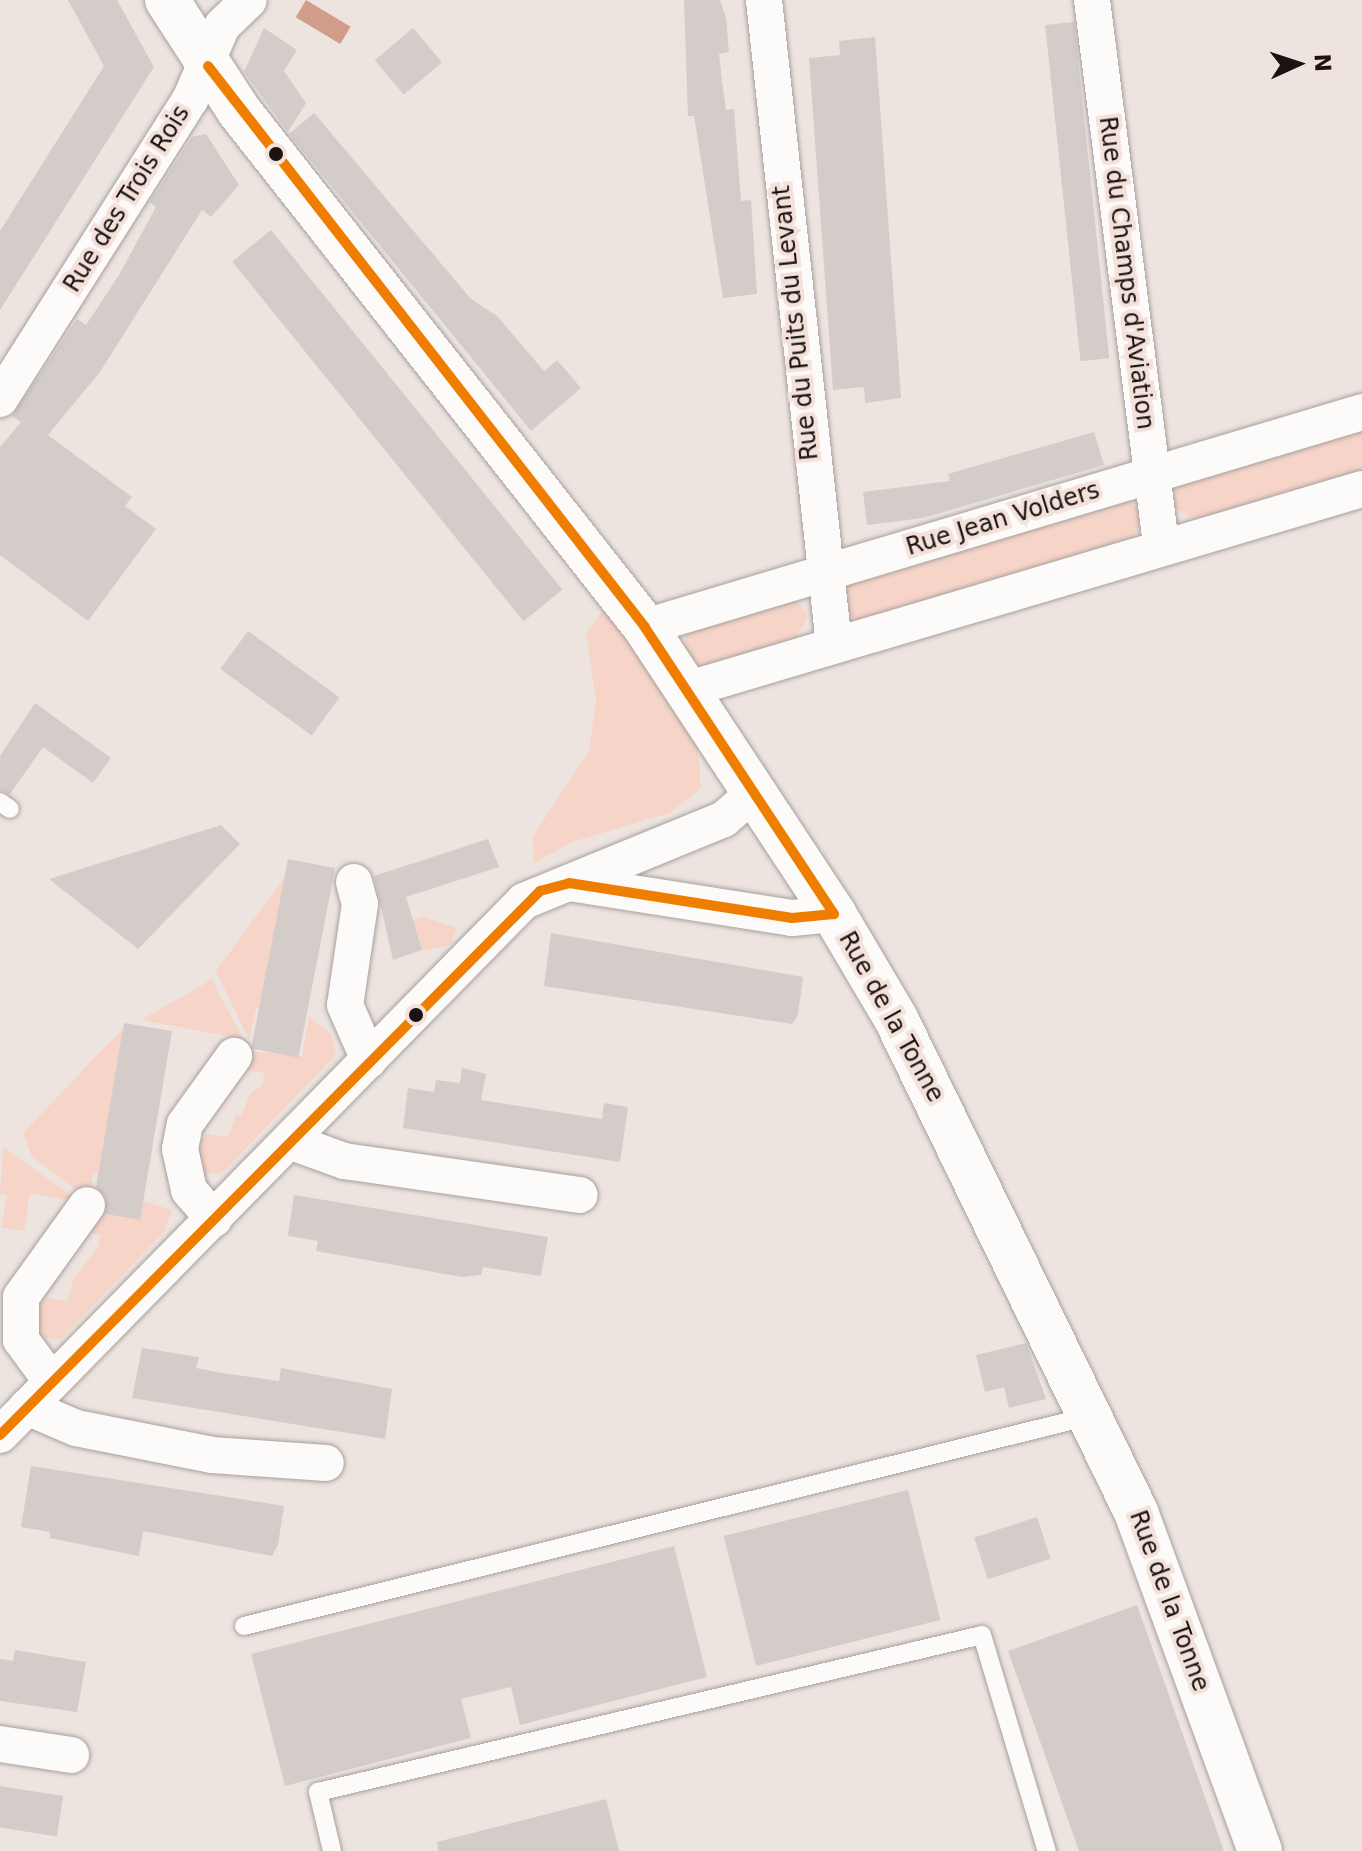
<!DOCTYPE html>
<style>
body{margin:0}
#map{position:relative;width:1362px;height:1851px;overflow:hidden;background:#ede4e0;font-family:"DejaVu Sans",sans-serif}
div>[style]{position:absolute}
.green>*{inset:0;background:#f6d4c8}
.water>*{inset:0;background:#d19d8a;transform-origin:0 0}
.building>*{inset:0;background:#d4ccc9;transform-origin:0 0}
.roads{filter:drop-shadow(0 0 2px #a7a09d) drop-shadow(0 0 2px #a7a09d)}
.service>*{height:18px;margin:-9px;padding:0 9px;transform-origin:9px;border-radius:9px;background:#fcfbfa}
.minor>*{height:36px;margin:-18px;padding:0 18px;transform-origin:18px;border-radius:18px;background:#fcfbfa}
.tertiary>*{height:44px;margin:-22px;padding:0 22px;transform-origin:22px;border-radius:22px;background:#fcfbfa}
.bus-1>*{height:10px;margin:-5px;padding:0 5px;transform-origin:5px;border-radius:5px;background:#ef7d00}
.dots>*{width:22px;height:22px;translate:-50% -50%;box-sizing:border-box;border:4px solid #f3e1da;border-radius:50%}
span{translate:-50% -50%;white-space:nowrap;text-align:center;line-height:1.15;-webkit-text-stroke:8px #f3e1da;paint-order:stroke}
.street-label{font-size:24px;color:#191311}
.north{position:absolute;left:1258px;top:24px;width:80px;height:80px;-webkit-text-stroke:6px #f3e1da;paint-order:stroke;rotate:87deg;font-size:22px;font-weight:700;line-height:32px;text-align:center;color:#191311}
.north::after{content:'';display:block;margin:auto;width:28px;height:36px;background:#191311;clip-path:polygon(50% 0,100% 100%,50% 72%,0 100%)}
</style>
<div id="map">
<div class="green">
<i style="clip-path:polygon(1362px 425px,1362px 472px,1197px 521px,1174px 507px,1176px 486px)"></i>
<i style="clip-path:polygon(1124px 498px,1137px 507px,1142px 522px,1131px 541px,857px 621px,845px 613px,843px 584px)"></i>
<i style="clip-path:polygon(794px 598px,808px 616px,795px 640px,701px 667px,683px 647px,687px 632px)"></i>
<i style="clip-path:polygon(605px 608px,697px 739px,701px 788px,670px 813px,572px 842px,534px 863px,533px 836px,589px 751px,596px 701px,586px 633px)"></i>
<i style="clip-path:polygon(285px 877px,262px 1008px,256px 1008px,249px 1040px,216px 971px)"></i>
<i style="clip-path:polygon(423px 917px,457px 928px,451px 945px,422px 950px,413px 920px)"></i>
<i style="clip-path:polygon(211px 978px,243px 1039px,141px 1020px,205px 984px)"></i>
<i style="clip-path:polygon(309px 1017px,331px 1034px,336px 1055px,222px 1173px,202px 1174px,194px 1152px,207px 1134px,228px 1137px,236px 1115px,242px 1115px,250px 1094px,263px 1084px,264px 1073px,247px 1071px,249px 1051px,302px 1056px)"></i>
<i style="clip-path:polygon(124px 1027px,99px 1173px,93px 1173px,89px 1199px,32px 1157px,23px 1133px)"></i>
<i style="clip-path:polygon(3px 1147px,81px 1202px,30px 1193px,24px 1231px,1px 1227px,7px 1195px,0 1194px)"></i>
<i style="clip-path:polygon(143px 1201px,172px 1210px,164px 1232px,61px 1339px,39px 1338px,37px 1307px,45px 1298px,67px 1301px,74px 1278px,99px 1246px,101px 1235px,83px 1232px,92px 1212px,139px 1220px)"></i>
</div>
<div class="water">
<i style="left:306px;top:0;width:52px;height:20px;rotate:31deg"></i>
</div>
<div class="building">
<i style="clip-path:polygon(68px 0,117px 0,154px 67px,0 310px,0 231px,104px 66px)"></i>
<i style="clip-path:polygon(684px 0,720px 0,726px 18px,729px 52px,719px 54px,722px 81px,726px 110px,734px 109px,741px 201px,751px 200px,757px 294px,723px 298px,694px 116px,688px 116px)"></i>
<i style="left:1074px;top:22px;width:338px;height:29px;rotate:84deg"></i>
<i style="clip-path:polygon(264px 28px,297px 50px,284px 71px,306px 103px,288px 132px,244px 72px)"></i>
<i style="left:413px;top:28px;width:45px;height:50px;rotate:50deg"></i>
<i style="clip-path:polygon(875px 37px,901px 398px,865px 403px,864px 387px,833px 390px,809px 58px,840px 55px,839px 41px)"></i>
<i style="clip-path:polygon(314px 113px,471px 299px,497px 316px,544px 371px,557px 360px,581px 388px,531px 431px,289px 134px)"></i>
<i style="clip-path:polygon(206px 134px,239px 185px,211px 217px,202px 210px,100px 372px,48px 435px,132px 497px,125px 506px,156px 529px,88px 621px,0 555px,0 447px,21px 422px,12px 416px,77px 319px,86px 325px,119px 275px,156px 207px,150px 202px,192px 137px)"></i>
<i style="left:271px;top:230px;width:463px;height:50px;rotate:51deg"></i>
<i style="clip-path:polygon(1094px 432px,1104px 465px,923px 518px,867px 525px,863px 492px,950px 481px,948px 474px)"></i>
<i style="left:248px;top:631px;width:113px;height:47px;rotate:36deg"></i>
<i style="clip-path:polygon(35px 703px,111px 758px,93px 783px,43px 747px,10px 794px,0 790px,0 756px)"></i>
<i style="clip-path:polygon(221px 825px,240px 844px,138px 949px,49px 879px)"></i>
<i style="clip-path:polygon(488px 839px,499px 867px,406px 897px,422px 950px,393px 960px,374px 876px)"></i>
<i style="left:288px;top:859px;width:48px;height:193px;rotate:11deg"></i>
<i style="clip-path:polygon(551px 933px,803px 977px,798px 1015px,792px 1024px,544px 986px)"></i>
<i style="clip-path:polygon(124px 1023px,172px 1031px,140px 1220px,105px 1214px,106px 1197px,96px 1187px)"></i>
<i style="clip-path:polygon(462px 1068px,486px 1074px,481px 1100px,602px 1119px,604px 1103px,628px 1107px,620px 1162px,403px 1128px,408px 1088px,434px 1092px,436px 1080px,460px 1083px)"></i>
<i style="clip-path:polygon(294px 1195px,548px 1237px,541px 1276px,483px 1267px,481px 1275px,462px 1277px,316px 1251px,318px 1241px,288px 1236px)"></i>
<i style="clip-path:polygon(1026px 1343px,1046px 1399px,1009px 1408px,1004px 1387px,985px 1392px,976px 1355px)"></i>
<i style="clip-path:polygon(142px 1348px,199px 1357px,196px 1368px,222px 1373px,279px 1381px,281px 1368px,392px 1389px,385px 1439px,132px 1398px)"></i>
<i style="clip-path:polygon(31px 1466px,284px 1506px,278px 1545px,272px 1556px,143px 1531px,139px 1556px,50px 1538px,50px 1532px,21px 1527px)"></i>
<i style="left:908px;top:1490px;width:134px;height:190px;rotate:76deg"></i>
<i style="left:1037px;top:1517px;width:44px;height:66px;rotate:72deg"></i>
<i style="clip-path:polygon(674px 1546px,707px 1677px,520px 1725px,511px 1687px,461px 1699px,471px 1738px,285px 1786px,251px 1654px)"></i>
<i style="clip-path:polygon(1137px 1605px,1224px 1851px,1079px 1851px,1008px 1651px)"></i>
<i style="clip-path:polygon(15px 1650px,86px 1662px,77px 1712px,0 1701px,0 1659px,13px 1661px)"></i>
<i style="left:0;top:1786px;width:64px;height:41px;rotate:9deg"></i>
<i style="clip-path:polygon(606px 1799px,619px 1851px,438px 1851px,437px 1842px)"></i>
</div>
<div class="roads">
<div class="service">
<i style="left:0;top:802px;width:12px;rotate:35deg"></i>
<i style="left:244px;top:1626px;width:872px;rotate:-13.94deg"></i>
<i style="left:332px;top:1851px;width:61px;rotate:-103.3deg"></i>
<i style="left:318px;top:1792px;width:682px;rotate:-13.3deg"></i>
<i style="left:982px;top:1635px;width:226px;rotate:73.3deg"></i>
</div>
<div class="minor">
<i style="left:764px;top:0;width:649px;rotate:83.81deg"></i>
<i style="left:1092px;top:0;width:549px;rotate:82.78deg"></i>
<i style="left:0;top:399px;width:354px;rotate:-57.6deg"></i>
<i style="left:190px;top:100px;width:81px;rotate:-66.6deg"></i>
<i style="left:222px;top:26px;width:37px;rotate:-44deg"></i>
<i style="left:645px;top:627px;width:749px;rotate:-16.69deg"></i>
<i style="left:689px;top:689px;width:702px;rotate:-16.55deg"></i>
<i style="left:354px;top:882px;width:23px;rotate:75deg"></i>
<i style="left:360px;top:904px;width:102px;rotate:98.4deg"></i>
<i style="left:345px;top:1005px;width:60px;rotate:66.4deg"></i>
<i style="left:569px;top:883px;width:226px;rotate:8.9deg"></i>
<i style="left:792px;top:918px;width:42px;rotate:-5.4deg"></i>
<i style="left:289px;top:1141px;width:59px;rotate:20deg"></i>
<i style="left:344px;top:1161px;width:238px;rotate:8.2deg"></i>
<i style="left:214px;top:1219px;width:38px;rotate:-131deg"></i>
<i style="left:189px;top:1190px;width:42px;rotate:-102.4deg"></i>
<i style="left:180px;top:1149px;width:25px;rotate:-79deg"></i>
<i style="left:185px;top:1124px;width:84px;rotate:-54.2deg"></i>
<i style="left:52px;top:1382px;width:52px;rotate:-126.4deg"></i>
<i style="left:21px;top:1340px;width:43px;rotate:-90deg"></i>
<i style="left:21px;top:1297px;width:113px;rotate:-54.3deg"></i>
<i style="left:27px;top:1407px;width:53px;rotate:23.2deg"></i>
<i style="left:76px;top:1428px;width:139px;rotate:11.2deg"></i>
<i style="left:212px;top:1455px;width:114px;rotate:4deg"></i>
<i style="left:0;top:1435px;width:748px;rotate:-45.54deg"></i>
<i style="left:524px;top:901px;width:216px;rotate:-22.3deg"></i>
<i style="left:724px;top:819px;width:43px;rotate:-41.2deg"></i>
<i style="left:0;top:1744px;width:72px;rotate:8.8deg"></i>
</div>
<div class="tertiary">
<i style="left:167px;top:0;width:132px;rotate:57deg"></i>
<i style="left:239px;top:111px;width:657px;rotate:51.8deg"></i>
<i style="left:645px;top:627px;width:344px;rotate:56.6deg"></i>
<i style="left:834px;top:914px;width:122px;rotate:59.4deg"></i>
<i style="left:896px;top:1019px;width:548px;rotate:64.04deg"></i>
<i style="left:1136px;top:1512px;width:361px;rotate:69.9deg"></i>
</div>
</div>
<div class="bus-1">
<i style="left:0;top:1435px;width:767px;rotate:-45.21deg"></i>
<i style="left:540px;top:891px;width:30px;rotate:-15deg"></i>
<i style="left:569px;top:883px;width:226px;rotate:8.9deg"></i>
<i style="left:792px;top:918px;width:42px;rotate:-5.4deg"></i>
<i style="left:834px;top:914px;width:344px;rotate:-123.4deg"></i>
<i style="left:645px;top:627px;width:711px;rotate:-127.92deg"></i>
</div>
<div class="dots">
<i style="left:276px;top:154px;background:#191311"></i>
<i style="left:416px;top:1015px;background:#191311"></i>
</div>
<div class="street-label">
<span style="left:127px;top:199px;rotate:-58deg">Rue des Trois Rois</span>
<span style="left:1126px;top:273px;rotate:83deg">Rue du Champs d'Aviation</span>
<span style="left:796px;top:323px;rotate:-96deg">Rue du Puits du Levant</span>
<span style="left:1003px;top:519px;rotate:-17deg">Rue Jean Volders</span>
<span style="left:891px;top:1017px;rotate:61deg">Rue de la Tonne</span>
<span style="left:1169px;top:1601px;rotate:70deg">Rue de la Tonne</span>
</div>
<div class="north">N</div>
</div>
